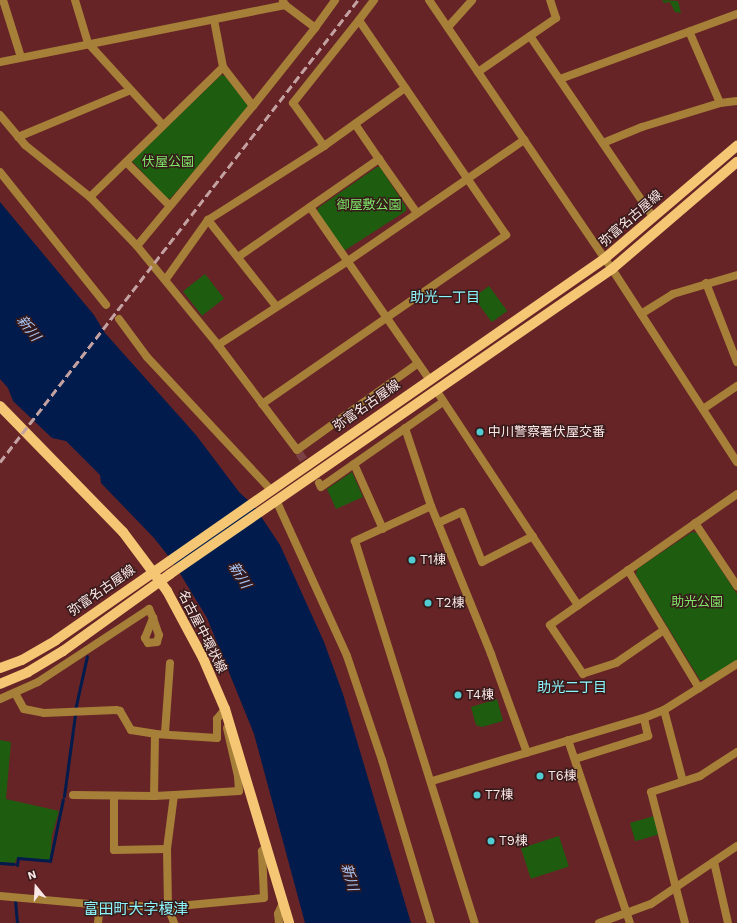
<!DOCTYPE html>
<meta charset="utf-8">
<style>
body{margin:0}
#map{position:relative;width:737px;height:923px;overflow:hidden;background:#662427;font-family:"Work Sans","Noto Sans JP",sans-serif}
div>[style]{position:absolute}
.green>*{inset:0;background:#1e5c0f;transform-origin:0 0}
.water>*{inset:0;background:#011b4c}
.stream>*{height:3px;margin:-1.5px;padding:0 1.5px;transform-origin:1.5px;border-radius:1.5px;background:#011b4c}
.minor-tunnel>*{height:8px;margin-top:-4px;transform-origin:0;background:repeating-linear-gradient(90deg,#7c4144 0 8px,transparent 0 12px)}
.minor>*{height:8px;margin:-4px;padding:0 4px;transform-origin:4px;border-radius:4px;background:#a67f39}
.tertiary>*{height:8px;margin:-4px;padding:0 4px;transform-origin:4px;border-radius:4px;background:#a67f39}
.primary>*{height:10px;margin:-5px;padding:0 5px;transform-origin:5px;border-radius:5px;background:#f5c775}
.rail>*{height:3px;margin-top:-1.5px;transform-origin:0;background:repeating-linear-gradient(90deg,#c5a2a2 0 8px,transparent 0 12px)}
.dots>*{width:11px;height:11px;translate:-50% -50%;box-sizing:border-box;border:2px solid #381a1a;border-radius:50%}
span{translate:-50% -50%;white-space:nowrap;text-align:center;line-height:1.15;-webkit-text-stroke:3px #381a1a;paint-order:stroke}
.park-label{font-size:13px;color:#7de668}
.street-label{font-size:13px;color:#fae8e7}
.poi-label{font-size:13px;color:#fae8e7}
.left{translate:0 -50%;text-align:left}
.neighbourhood-label{font-size:14px;color:#8bf6fc}
.water-label{font-size:14px;color:#aac8f9;font-style:italic}
.quarter-label{font-size:15px;color:#8bf6fc}
.north{position:absolute;left:16px;top:867px;width:40px;height:40px;-webkit-text-stroke:3px #381a1a;paint-order:stroke;rotate:342deg;font-size:11px;font-weight:700;line-height:16px;text-align:center;color:#fae8e7}
.north::after{content:'';display:block;margin:auto;width:14px;height:18px;background:#fae8e7;clip-path:polygon(50% 0,100% 100%,50% 72%,0 100%)}
</style>
<div id="map">
<div class="green">
<i style="clip-path:polygon(662px 0,678px 1px,681px 13px,675px 12px,670px 2px,664px 3px)"></i>
<i style="clip-path:polygon(221px 75px,225px 76px,249px 107px,171px 198px,167px 199px,132px 161px)"></i>
<i style="clip-path:polygon(377px 167px,380px 167px,406px 207px,406px 211px,344px 251px,317px 213px,318px 208px)"></i>
<i style="left:205px;top:274px;width:31px;height:28px;rotate:52deg"></i>
<i style="left:489px;top:286px;width:31px;height:19px;rotate:54deg"></i>
<i style="clip-path:polygon(352px 472px,363px 497px,336px 509px,327px 489px)"></i>
<i style="clip-path:polygon(692px 532px,697px 533px,737px 594px,737px 660px,705px 680px,700px 680px,636px 575px,637px 569px)"></i>
<i style="clip-path:polygon(497px 699px,503px 721px,482px 727px,476px 725px,471px 707px)"></i>
<i style="clip-path:polygon(0 740px,11px 742px,6px 799px,59px 811px,52px 835px,50px 861px,16px 859px,15px 863px,0 862px)"></i>
<i style="left:654px;top:816px;width:19px;height:25px;rotate:74deg"></i>
<i style="left:559px;top:836px;width:32px;height:40px;rotate:72deg"></i>
</div>
<div class="water">
<i style="clip-path:polygon(0 202px,94px 315px,105px 333px,196px 435px,239px 492px,254px 506px,280px 545px,324px 642px,343px 694px,411px 923px,305px 923px,254px 734px,207px 618px,173px 562px,154px 538px,101px 483px,100px 475px,66px 441px,52px 438px,13px 401px,8px 388px,0 379px)"></i>
</div>
<div class="stream">
<i style="left:75px;top:710px;width:55px;rotate:-77.5deg"></i>
<i style="left:64px;top:796px;width:82px;rotate:-82.3deg"></i>
<i style="left:0;top:863px;width:14px;rotate:4deg"></i>
<i style="left:17px;top:865px;width:7px;rotate:-82deg"></i>
<i style="left:18px;top:858px;width:32px;rotate:5deg"></i>
<i style="left:50px;top:861px;width:63px;rotate:-78.2deg"></i>
<i style="left:15px;top:900px;width:23px;rotate:85deg"></i>
</div>
<div class="minor-tunnel">
<i style="left:299px;top:453px;width:36px;rotate:56deg"></i>
</div>
<div class="minor">
<i style="left:3px;top:0;width:60px;rotate:72.5deg"></i>
<i style="left:75px;top:0;width:45px;rotate:73.2deg"></i>
<i style="left:88px;top:43px;width:111px;rotate:47.6deg"></i>
<i style="left:283px;top:1px;width:4px;rotate:63deg"></i>
<i style="left:285px;top:5px;width:38px;rotate:37deg"></i>
<i style="left:315px;top:28px;width:34px;rotate:-54deg"></i>
<i style="left:448px;top:27px;width:36px;rotate:-48deg"></i>
<i style="left:530px;top:36px;width:219px;rotate:55.8deg"></i>
<i style="left:0;top:62px;width:291px;rotate:-11.3deg"></i>
<i style="left:478px;top:72px;width:95px;rotate:-34.7deg"></i>
<i style="left:556px;top:18px;width:19px;rotate:-108deg"></i>
<i style="left:560px;top:79px;width:189px;rotate:-20.2deg"></i>
<i style="left:720px;top:103px;width:17px;rotate:-7deg"></i>
<i style="left:253px;top:106px;width:100px;rotate:-51.5deg"></i>
<i style="left:0;top:115px;width:39px;rotate:50deg"></i>
<i style="left:25px;top:145px;width:83px;rotate:38.7deg"></i>
<i style="left:90px;top:197px;width:68px;rotate:46.2deg"></i>
<i style="left:137px;top:246px;width:128px;rotate:50.7deg"></i>
<i style="left:218px;top:345px;width:131px;rotate:53deg"></i>
<i style="left:297px;top:450px;width:148px;rotate:-35.6deg"></i>
<i style="left:355px;top:124px;width:42px;rotate:55.6deg"></i>
<i style="left:18px;top:137px;width:122px;rotate:-22.6deg"></i>
<i style="left:603px;top:143px;width:42px;rotate:-22.3deg"></i>
<i style="left:642px;top:127px;width:82px;rotate:-17.1deg"></i>
<i style="left:720px;top:103px;width:78px;rotate:-113.3deg"></i>
<i style="left:324px;top:146px;width:53px;rotate:-125.8deg"></i>
<i style="left:293px;top:103px;width:106px;rotate:-51.5deg"></i>
<i style="left:126px;top:162px;width:62px;rotate:45deg"></i>
<i style="left:0;top:172px;width:170px;rotate:51.4deg"></i>
<i style="left:90px;top:197px;width:186px;rotate:-44.3deg"></i>
<i style="left:310px;top:207px;width:209px;rotate:55.3deg"></i>
<i style="left:137px;top:246px;width:182px;rotate:-50.4deg"></i>
<i style="left:253px;top:106px;width:49px;rotate:-127.6deg"></i>
<i style="left:223px;top:67px;width:48px;rotate:-100.8deg"></i>
<i style="left:238px;top:257px;width:172px;rotate:-34.8deg"></i>
<i style="left:379px;top:159px;width:66px;rotate:54.9deg"></i>
<i style="left:166px;top:279px;width:72px;rotate:-54.6deg"></i>
<i style="left:706px;top:283px;width:85px;rotate:68.6deg"></i>
<i style="left:276px;top:306px;width:110px;rotate:-128.3deg"></i>
<i style="left:208px;top:220px;width:138px;rotate:-32.5deg"></i>
<i style="left:324px;top:146px;width:100px;rotate:-35.6deg"></i>
<i style="left:641px;top:314px;width:38px;rotate:-32deg"></i>
<i style="left:673px;top:294px;width:67px;rotate:-16.5deg"></i>
<i style="left:119px;top:319px;width:47px;rotate:53.6deg"></i>
<i style="left:147px;top:357px;width:180px;rotate:47deg"></i>
<i style="left:218px;top:345px;width:155px;rotate:-32.9deg"></i>
<i style="left:348px;top:261px;width:214px;rotate:-34.5deg"></i>
<i style="left:436px;top:390px;width:258px;rotate:56.6deg"></i>
<i style="left:262px;top:404px;width:297px;rotate:-34.7deg"></i>
<i style="left:506px;top:235px;width:260px;rotate:-124.4deg"></i>
<i style="left:359px;top:20px;width:25px;rotate:-53deg"></i>
<i style="left:703px;top:409px;width:41px;rotate:-34.1deg"></i>
<i style="left:405px;top:428px;width:82px;rotate:71.6deg"></i>
<i style="left:431px;top:506px;width:160px;rotate:67.9deg"></i>
<i style="left:491px;top:654px;width:105px;rotate:70deg"></i>
<i style="left:354px;top:464px;width:71px;rotate:66deg"></i>
<i style="left:319px;top:483px;width:4px;rotate:63deg"></i>
<i style="left:321px;top:487px;width:149px;rotate:-34.9deg"></i>
<i style="left:276px;top:500px;width:171px;rotate:65.5deg"></i>
<i style="left:347px;top:656px;width:110px;rotate:71.4deg"></i>
<i style="left:382px;top:760px;width:170px;rotate:73.3deg"></i>
<i style="left:431px;top:506px;width:84px;rotate:155.3deg"></i>
<i style="left:355px;top:541px;width:400px;rotate:72.6deg"></i>
<i style="left:438px;top:523px;width:26px;rotate:-25deg"></i>
<i style="left:462px;top:512px;width:54px;rotate:68.2deg"></i>
<i style="left:482px;top:562px;width:57px;rotate:-27deg"></i>
<i style="left:695px;top:523px;width:76px;rotate:56.3deg"></i>
<i style="left:628px;top:570px;width:138px;rotate:59deg"></i>
<i style="left:664px;top:630px;width:58px;rotate:145.5deg"></i>
<i style="left:616px;top:663px;width:35px;rotate:162deg"></i>
<i style="left:583px;top:674px;width:59px;rotate:-124deg"></i>
<i style="left:550px;top:625px;width:228px;rotate:-35deg"></i>
<i style="left:15px;top:693px;width:18px;rotate:61deg"></i>
<i style="left:24px;top:709px;width:20px;rotate:11deg"></i>
<i style="left:44px;top:713px;width:72px;rotate:-2.4deg"></i>
<i style="left:116px;top:710px;width:4px;rotate:14deg"></i>
<i style="left:120px;top:711px;width:22px;rotate:60deg"></i>
<i style="left:131px;top:730px;width:24px;rotate:9deg"></i>
<i style="left:155px;top:734px;width:62px;rotate:90.9deg"></i>
<i style="left:154px;top:796px;width:20px;rotate:-3deg"></i>
<i style="left:174px;top:795px;width:54px;rotate:97.4deg"></i>
<i style="left:167px;top:849px;width:58px;rotate:89deg"></i>
<i style="left:168px;top:907px;width:17px;rotate:69deg"></i>
<i style="left:0;top:699px;width:42px;rotate:-24.1deg"></i>
<i style="left:38px;top:682px;width:133px;rotate:-33.3deg"></i>
<i style="left:149px;top:609px;width:10px;rotate:66deg"></i>
<i style="left:153px;top:618px;width:18px;rotate:71deg"></i>
<i style="left:159px;top:635px;width:7px;rotate:106deg"></i>
<i style="left:157px;top:642px;width:9px;rotate:174deg"></i>
<i style="left:148px;top:643px;width:6px;rotate:-121deg"></i>
<i style="left:145px;top:638px;width:22px;rotate:-68deg"></i>
<i style="left:664px;top:710px;width:74px;rotate:75.2deg"></i>
<i style="left:165px;top:733px;width:70px;rotate:-85.9deg"></i>
<i style="left:155px;top:734px;width:62px;rotate:3.7deg"></i>
<i style="left:217px;top:738px;width:19px;rotate:-90deg"></i>
<i style="left:217px;top:719px;width:13px;rotate:-51deg"></i>
<i style="left:568px;top:740px;width:193px;rotate:71.3deg"></i>
<i style="left:575px;top:759px;width:77px;rotate:-17.5deg"></i>
<i style="left:648px;top:736px;width:18px;rotate:-103deg"></i>
<i style="left:432px;top:781px;width:221px;rotate:-16.6deg"></i>
<i style="left:644px;top:718px;width:22px;rotate:-22deg"></i>
<i style="left:664px;top:710px;width:86px;rotate:-32.2deg"></i>
<i style="left:73px;top:795px;width:81px;rotate:0.7deg"></i>
<i style="left:174px;top:795px;width:65px;rotate:-3.5deg"></i>
<i style="left:239px;top:791px;width:15px;rotate:-94deg"></i>
<i style="left:238px;top:776px;width:49px;rotate:-102.9deg"></i>
<i style="left:114px;top:796px;width:54px;rotate:90deg"></i>
<i style="left:114px;top:850px;width:53px;rotate:-1.1deg"></i>
<i style="left:714px;top:862px;width:63px;rotate:77.1deg"></i>
<i style="left:0;top:896px;width:100px;rotate:5.1deg"></i>
<i style="left:100px;top:905px;width:68px;rotate:1.7deg"></i>
<i style="left:168px;top:907px;width:96px;rotate:-5.4deg"></i>
<i style="left:264px;top:898px;width:47px;rotate:-92.4deg"></i>
<i style="left:262px;top:851px;width:7px;rotate:-45deg"></i>
<i style="left:98px;top:923px;width:18px;rotate:-84deg"></i>
<i style="left:279px;top:923px;width:9px;rotate:-96deg"></i>
<i style="left:278px;top:914px;width:12px;rotate:-66deg"></i>
<i style="left:599px;top:923px;width:55px;rotate:-20.1deg"></i>
<i style="left:651px;top:904px;width:104px;rotate:-34deg"></i>
<i style="left:685px;top:923px;width:135px;rotate:-104.5deg"></i>
<i style="left:651px;top:792px;width:52px;rotate:-18.1deg"></i>
<i style="left:700px;top:776px;width:44px;rotate:-33deg"></i>
</div>
<div class="tertiary">
<i style="left:429px;top:0;width:325px;rotate:55.8deg"></i>
<i style="left:612px;top:269px;width:230px;rotate:57.1deg"></i>
</div>
<div class="primary">
<i style="left:0;top:406px;width:176px;rotate:45.7deg"></i>
<i style="left:123px;top:532px;width:74px;rotate:53.3deg"></i>
<i style="left:167px;top:591px;width:76px;rotate:61.8deg"></i>
<i style="left:203px;top:658px;width:56px;rotate:66.7deg"></i>
<i style="left:225px;top:709px;width:223px;rotate:73.3deg"></i>
<i style="left:0;top:668px;width:23px;rotate:-20deg"></i>
<i style="left:22px;top:660px;width:39px;rotate:-30deg"></i>
<i style="left:56px;top:640px;width:667px;rotate:-34.81deg"></i>
<i style="left:604px;top:259px;width:175px;rotate:-40.4deg"></i>
<i style="left:0;top:684px;width:30px;rotate:-23deg"></i>
<i style="left:28px;top:672px;width:41px;rotate:-31deg"></i>
<i style="left:63px;top:651px;width:132px;rotate:-35.7deg"></i>
<i style="left:170px;top:574px;width:537px;rotate:-34.61deg"></i>
<i style="left:612px;top:269px;width:165px;rotate:-40.6deg"></i>
</div>
<div class="rail">
<i style="left:0;top:462px;width:584px;rotate:-52.23deg"></i>
</div>
<div class="dots">
<i style="left:480px;top:432px;background:#51ccd3"></i>
<i style="left:412px;top:560px;background:#51ccd3"></i>
<i style="left:428px;top:603px;background:#51ccd3"></i>
<i style="left:458px;top:695px;background:#51ccd3"></i>
<i style="left:540px;top:776px;background:#51ccd3"></i>
<i style="left:477px;top:795px;background:#51ccd3"></i>
<i style="left:491px;top:841px;background:#51ccd3"></i>
</div>
<div class="park-label">
<span style="left:168px;top:162px">伏屋公園</span>
<span style="left:369px;top:205px">御屋敷公園</span>
<span style="left:697px;top:602px">助光公園</span>
</div>
<div class="street-label">
<span style="left:631px;top:219px;rotate:-41deg">弥富名古屋線</span>
<span style="left:367px;top:406px;rotate:-35deg">弥富名古屋線</span>
<span style="left:102px;top:591px;rotate:-35deg">弥富名古屋線</span>
<span style="left:202px;top:632px;rotate:63deg">名古屋中環状線</span>
</div>
<div class="poi-label">
<span class="left" style="left:488px;top:432px">中川警察署伏屋交番</span>
<span class="left" style="left:420px;top:560px">T1棟</span>
<span class="left" style="left:436px;top:603px">T2棟</span>
<span class="left" style="left:466px;top:695px">T4棟</span>
<span class="left" style="left:548px;top:776px">T6棟</span>
<span class="left" style="left:485px;top:795px">T7棟</span>
<span class="left" style="left:499px;top:841px">T9棟</span>
</div>
<div class="neighbourhood-label">
<span style="left:445px;top:297px">助光一丁目</span>
<span style="left:572px;top:687px">助光二丁目</span>
</div>
<div class="water-label">
<span style="left:29px;top:328px;rotate:52deg">新川</span>
<span style="left:240px;top:575px;rotate:58deg">新川</span>
<span style="left:350px;top:877px;rotate:74deg">新川</span>
</div>
<div class="quarter-label">
<span style="left:136px;top:910px">富田町大字榎津</span>
</div>
<div class="north">N</div>
</div>
